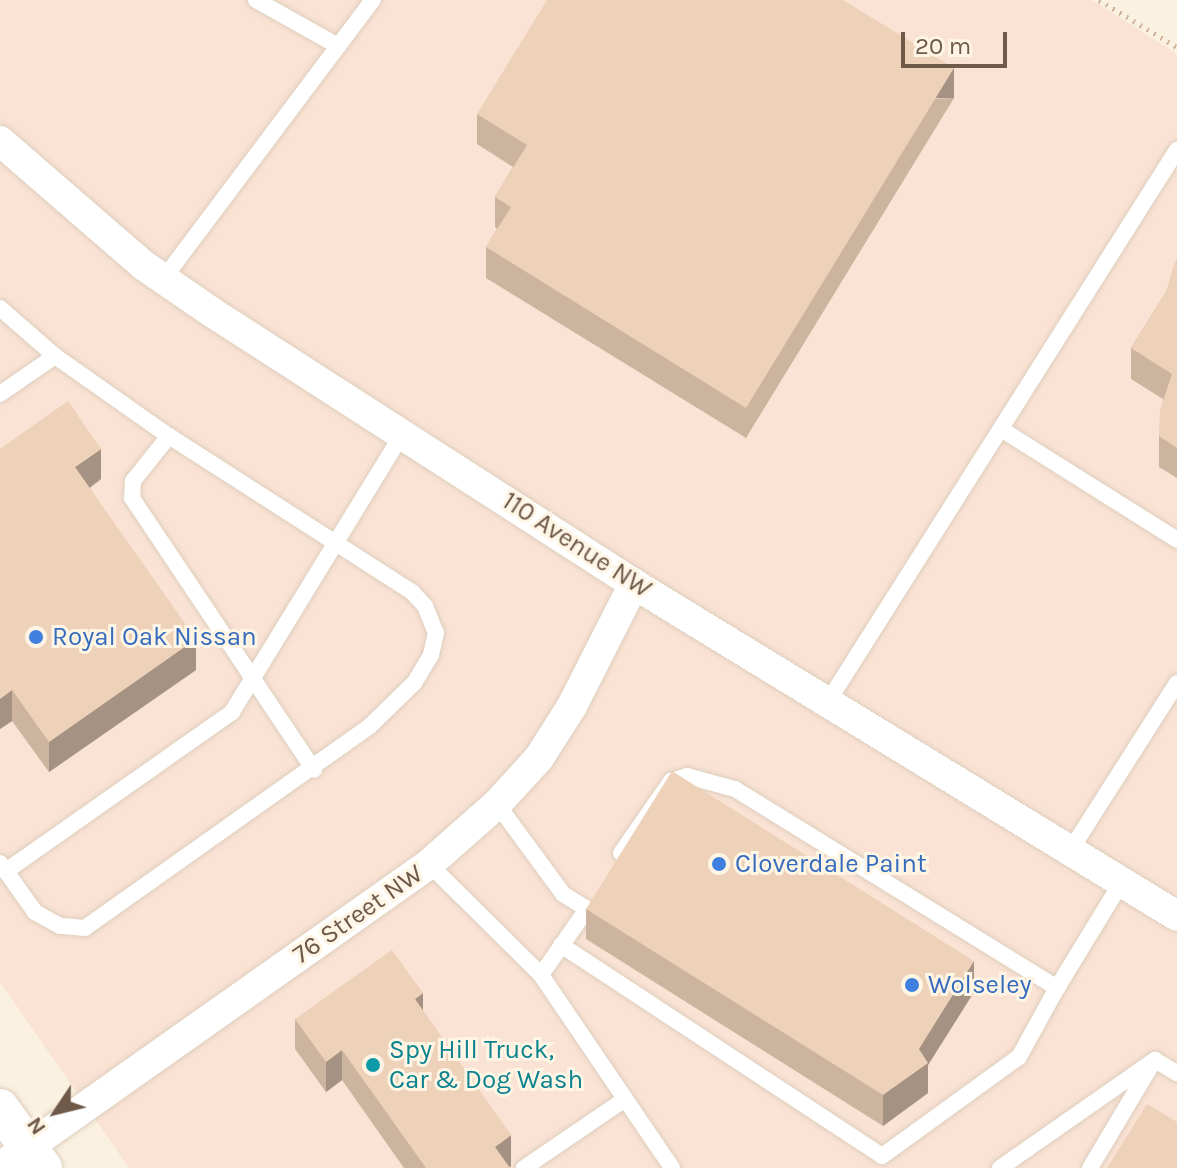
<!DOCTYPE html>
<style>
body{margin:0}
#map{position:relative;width:1177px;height:1168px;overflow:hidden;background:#faf1e0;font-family:Karla,sans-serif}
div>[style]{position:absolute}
.commercial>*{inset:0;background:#fae2d4}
.path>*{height:5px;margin-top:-2.5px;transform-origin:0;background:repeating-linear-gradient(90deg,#d1b59d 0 2px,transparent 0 8px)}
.roads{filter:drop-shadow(0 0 2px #ddcebd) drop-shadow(0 0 2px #ddcebd)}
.service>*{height:16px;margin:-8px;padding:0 8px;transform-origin:8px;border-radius:8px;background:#fff}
.minor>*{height:30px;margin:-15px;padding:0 15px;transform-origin:15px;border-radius:15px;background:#fff}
.tertiary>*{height:38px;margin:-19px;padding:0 19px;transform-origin:19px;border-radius:19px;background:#fff}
.wall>*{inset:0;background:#ccb49f}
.shaded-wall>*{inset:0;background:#a69282;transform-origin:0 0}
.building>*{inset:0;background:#edd1b9}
.dots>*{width:22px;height:22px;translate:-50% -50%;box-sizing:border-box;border:4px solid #fef5e5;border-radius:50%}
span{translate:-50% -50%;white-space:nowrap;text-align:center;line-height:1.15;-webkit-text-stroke:6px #fef5e5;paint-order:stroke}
.street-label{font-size:26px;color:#6f5949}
.shop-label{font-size:26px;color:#366cbe}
.left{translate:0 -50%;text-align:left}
.culture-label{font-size:26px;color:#0d838f}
.north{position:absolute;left:16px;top:1072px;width:80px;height:80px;-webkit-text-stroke:6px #fef5e5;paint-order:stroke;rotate:235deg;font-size:22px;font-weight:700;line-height:32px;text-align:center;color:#6f5949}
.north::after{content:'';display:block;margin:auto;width:28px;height:36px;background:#6f5949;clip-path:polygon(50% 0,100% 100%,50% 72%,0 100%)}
.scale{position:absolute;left:901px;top:32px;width:106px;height:36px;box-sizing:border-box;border:4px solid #6f5949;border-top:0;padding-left:10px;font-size:24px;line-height:28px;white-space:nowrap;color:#6f5949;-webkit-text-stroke:6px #fef5e5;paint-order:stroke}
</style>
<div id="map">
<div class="commercial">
<i style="clip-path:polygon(0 0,1092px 0,1177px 54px,1177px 1168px,129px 1168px,0 982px)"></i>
</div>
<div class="path">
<i style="left:1099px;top:0;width:91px;rotate:31.1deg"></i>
</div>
<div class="roads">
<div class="service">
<i style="left:256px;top:0;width:94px;rotate:29.3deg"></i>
<i style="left:164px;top:278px;width:348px;rotate:-53.1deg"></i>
<i style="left:0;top:308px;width:73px;rotate:41.1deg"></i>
<i style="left:55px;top:356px;width:139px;rotate:35.1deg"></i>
<i style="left:169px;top:436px;width:289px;rotate:32.7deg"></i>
<i style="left:412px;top:592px;width:19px;rotate:47deg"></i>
<i style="left:425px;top:606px;width:29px;rotate:68deg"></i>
<i style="left:436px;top:633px;width:23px;rotate:103deg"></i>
<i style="left:431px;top:655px;width:33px;rotate:121deg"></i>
<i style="left:414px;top:683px;width:62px;rotate:135.7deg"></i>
<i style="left:370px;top:726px;width:349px;rotate:144.7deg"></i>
<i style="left:85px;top:928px;width:25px;rotate:-175deg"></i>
<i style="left:60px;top:926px;width:29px;rotate:-151deg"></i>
<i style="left:35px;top:912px;width:60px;rotate:-125.5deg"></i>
<i style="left:0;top:394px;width:67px;rotate:-34.6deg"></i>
<i style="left:1001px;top:429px;width:208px;rotate:32.2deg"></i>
<i style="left:169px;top:436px;width:58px;rotate:128.7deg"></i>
<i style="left:133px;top:481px;width:17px;rotate:93deg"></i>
<i style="left:132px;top:498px;width:327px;rotate:56.2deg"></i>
<i style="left:829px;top:700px;width:651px;rotate:-57.68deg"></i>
<i style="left:497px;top:804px;width:112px;rotate:53.7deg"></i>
<i style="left:563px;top:894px;width:28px;rotate:32deg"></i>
<i style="left:587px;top:909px;width:80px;rotate:124.9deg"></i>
<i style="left:1070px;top:851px;width:199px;rotate:-57.5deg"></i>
<i style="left:621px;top:853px;width:88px;rotate:-55.2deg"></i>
<i style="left:671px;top:781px;width:17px;rotate:-17deg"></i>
<i style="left:687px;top:776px;width:50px;rotate:15.2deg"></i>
<i style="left:735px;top:789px;width:379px;rotate:31.7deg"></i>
<i style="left:1057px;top:988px;width:123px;rotate:-58.6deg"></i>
<i style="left:429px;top:864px;width:158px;rotate:44.7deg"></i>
<i style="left:541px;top:975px;width:233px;rotate:55.8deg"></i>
<i style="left:6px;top:871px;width:276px;rotate:-35.1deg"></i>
<i style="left:232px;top:712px;width:327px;rotate:-58.5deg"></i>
<i style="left:561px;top:945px;width:384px;rotate:33.3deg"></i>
<i style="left:882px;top:1156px;width:169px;rotate:-35.9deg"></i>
<i style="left:1019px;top:1057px;width:79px;rotate:-61.2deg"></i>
<i style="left:1155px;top:1060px;width:26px;rotate:31deg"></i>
<i style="left:524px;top:1168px;width:122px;rotate:-34.3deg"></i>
<i style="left:1000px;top:1168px;width:189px;rotate:-34.9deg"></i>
<i style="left:1090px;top:1168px;width:121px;rotate:-59.2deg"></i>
</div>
<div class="minor">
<i style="left:0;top:141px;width:189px;rotate:40.9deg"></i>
<i style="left:143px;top:265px;width:85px;rotate:34.4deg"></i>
<i style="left:213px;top:313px;width:501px;rotate:32.77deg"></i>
<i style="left:634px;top:584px;width:636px;rotate:31.44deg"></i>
<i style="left:0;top:1167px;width:525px;rotate:-35.23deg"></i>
<i style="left:429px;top:864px;width:91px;rotate:-41.4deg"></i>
<i style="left:497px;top:804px;width:62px;rotate:-47.6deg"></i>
<i style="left:539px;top:758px;width:62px;rotate:-57.6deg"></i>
<i style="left:572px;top:706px;width:137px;rotate:-63.1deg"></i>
</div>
<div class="tertiary">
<i style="left:0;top:1108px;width:74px;rotate:54.4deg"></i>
</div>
</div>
<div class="wall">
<i style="clip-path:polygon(954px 98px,746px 438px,486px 278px,486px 247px,497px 229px,495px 227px,495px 197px,513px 167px,477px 144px,477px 114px)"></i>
<i style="clip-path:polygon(1177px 259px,1177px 478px,1159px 467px,1159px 436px,1163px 399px,1131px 379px,1131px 348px,1167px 290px)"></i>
<i style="clip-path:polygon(0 449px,101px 479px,90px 488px,196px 670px,49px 772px,12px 721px,0 729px)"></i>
<i style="clip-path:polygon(586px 909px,974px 992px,928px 1065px,928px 1093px,883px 1126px,586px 939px)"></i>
<i style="clip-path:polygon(423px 1010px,511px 1166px,510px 1167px,510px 1168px,404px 1168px,342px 1080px,326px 1092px,295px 1049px,295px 1019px)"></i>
</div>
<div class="shaded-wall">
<i style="left:954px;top:68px;width:30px;height:399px;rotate:90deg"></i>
<i style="clip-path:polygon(101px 449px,101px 479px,75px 498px,75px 467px)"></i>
<i style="clip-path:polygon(196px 639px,196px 670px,49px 772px,49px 742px)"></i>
<i style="clip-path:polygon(12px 690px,12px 721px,0 729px,0 699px)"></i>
<i style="clip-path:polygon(974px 961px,974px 992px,928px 1065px,928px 1093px,883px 1126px,883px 1095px)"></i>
<i style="clip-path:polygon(423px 993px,423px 1024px,415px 999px)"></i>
<i style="clip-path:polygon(342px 1050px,342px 1080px,326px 1092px,326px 1062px)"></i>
<i style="clip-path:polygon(511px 1135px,511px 1166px,508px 1168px,495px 1147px)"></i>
</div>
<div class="building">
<i style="clip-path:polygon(547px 0,843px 0,954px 68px,746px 408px,486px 247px,511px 207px,495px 197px,527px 145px,477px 114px)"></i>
<i style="clip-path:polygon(1177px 259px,1177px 448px,1159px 436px,1160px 410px,1172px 374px,1131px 348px,1167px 290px,1173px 267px)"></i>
<i style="clip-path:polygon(68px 401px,101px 449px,75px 467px,196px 639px,49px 742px,12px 690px,0 699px,0 449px)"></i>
<i style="clip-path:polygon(672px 771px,974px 961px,919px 1049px,928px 1063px,883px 1095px,586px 909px)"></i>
<i style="clip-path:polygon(392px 950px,423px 993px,415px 999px,511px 1135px,495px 1147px,510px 1168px,426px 1168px,342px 1050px,326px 1062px,295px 1019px)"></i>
<i style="clip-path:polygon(1147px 1104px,1177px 1122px,1177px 1168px,1107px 1168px)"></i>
</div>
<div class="dots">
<i style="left:36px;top:637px;background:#3f7fe0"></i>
<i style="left:719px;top:864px;background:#3f7fe0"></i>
<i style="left:912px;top:985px;background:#3f7fe0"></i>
<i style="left:373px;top:1065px;background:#0f9aa8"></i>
</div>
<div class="street-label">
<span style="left:577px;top:545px;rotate:33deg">110 Avenue NW</span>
<span style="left:358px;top:914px;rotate:-35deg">76 Street NW</span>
</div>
<div class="shop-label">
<span class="left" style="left:52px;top:637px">Royal Oak Nissan</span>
<span class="left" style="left:735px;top:864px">Cloverdale Paint</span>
<span class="left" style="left:928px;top:985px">Wolseley</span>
</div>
<div class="culture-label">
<span class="left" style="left:389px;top:1065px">Spy Hill Truck,<br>Car &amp; Dog Wash</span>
</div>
<div class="north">N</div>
<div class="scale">20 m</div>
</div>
